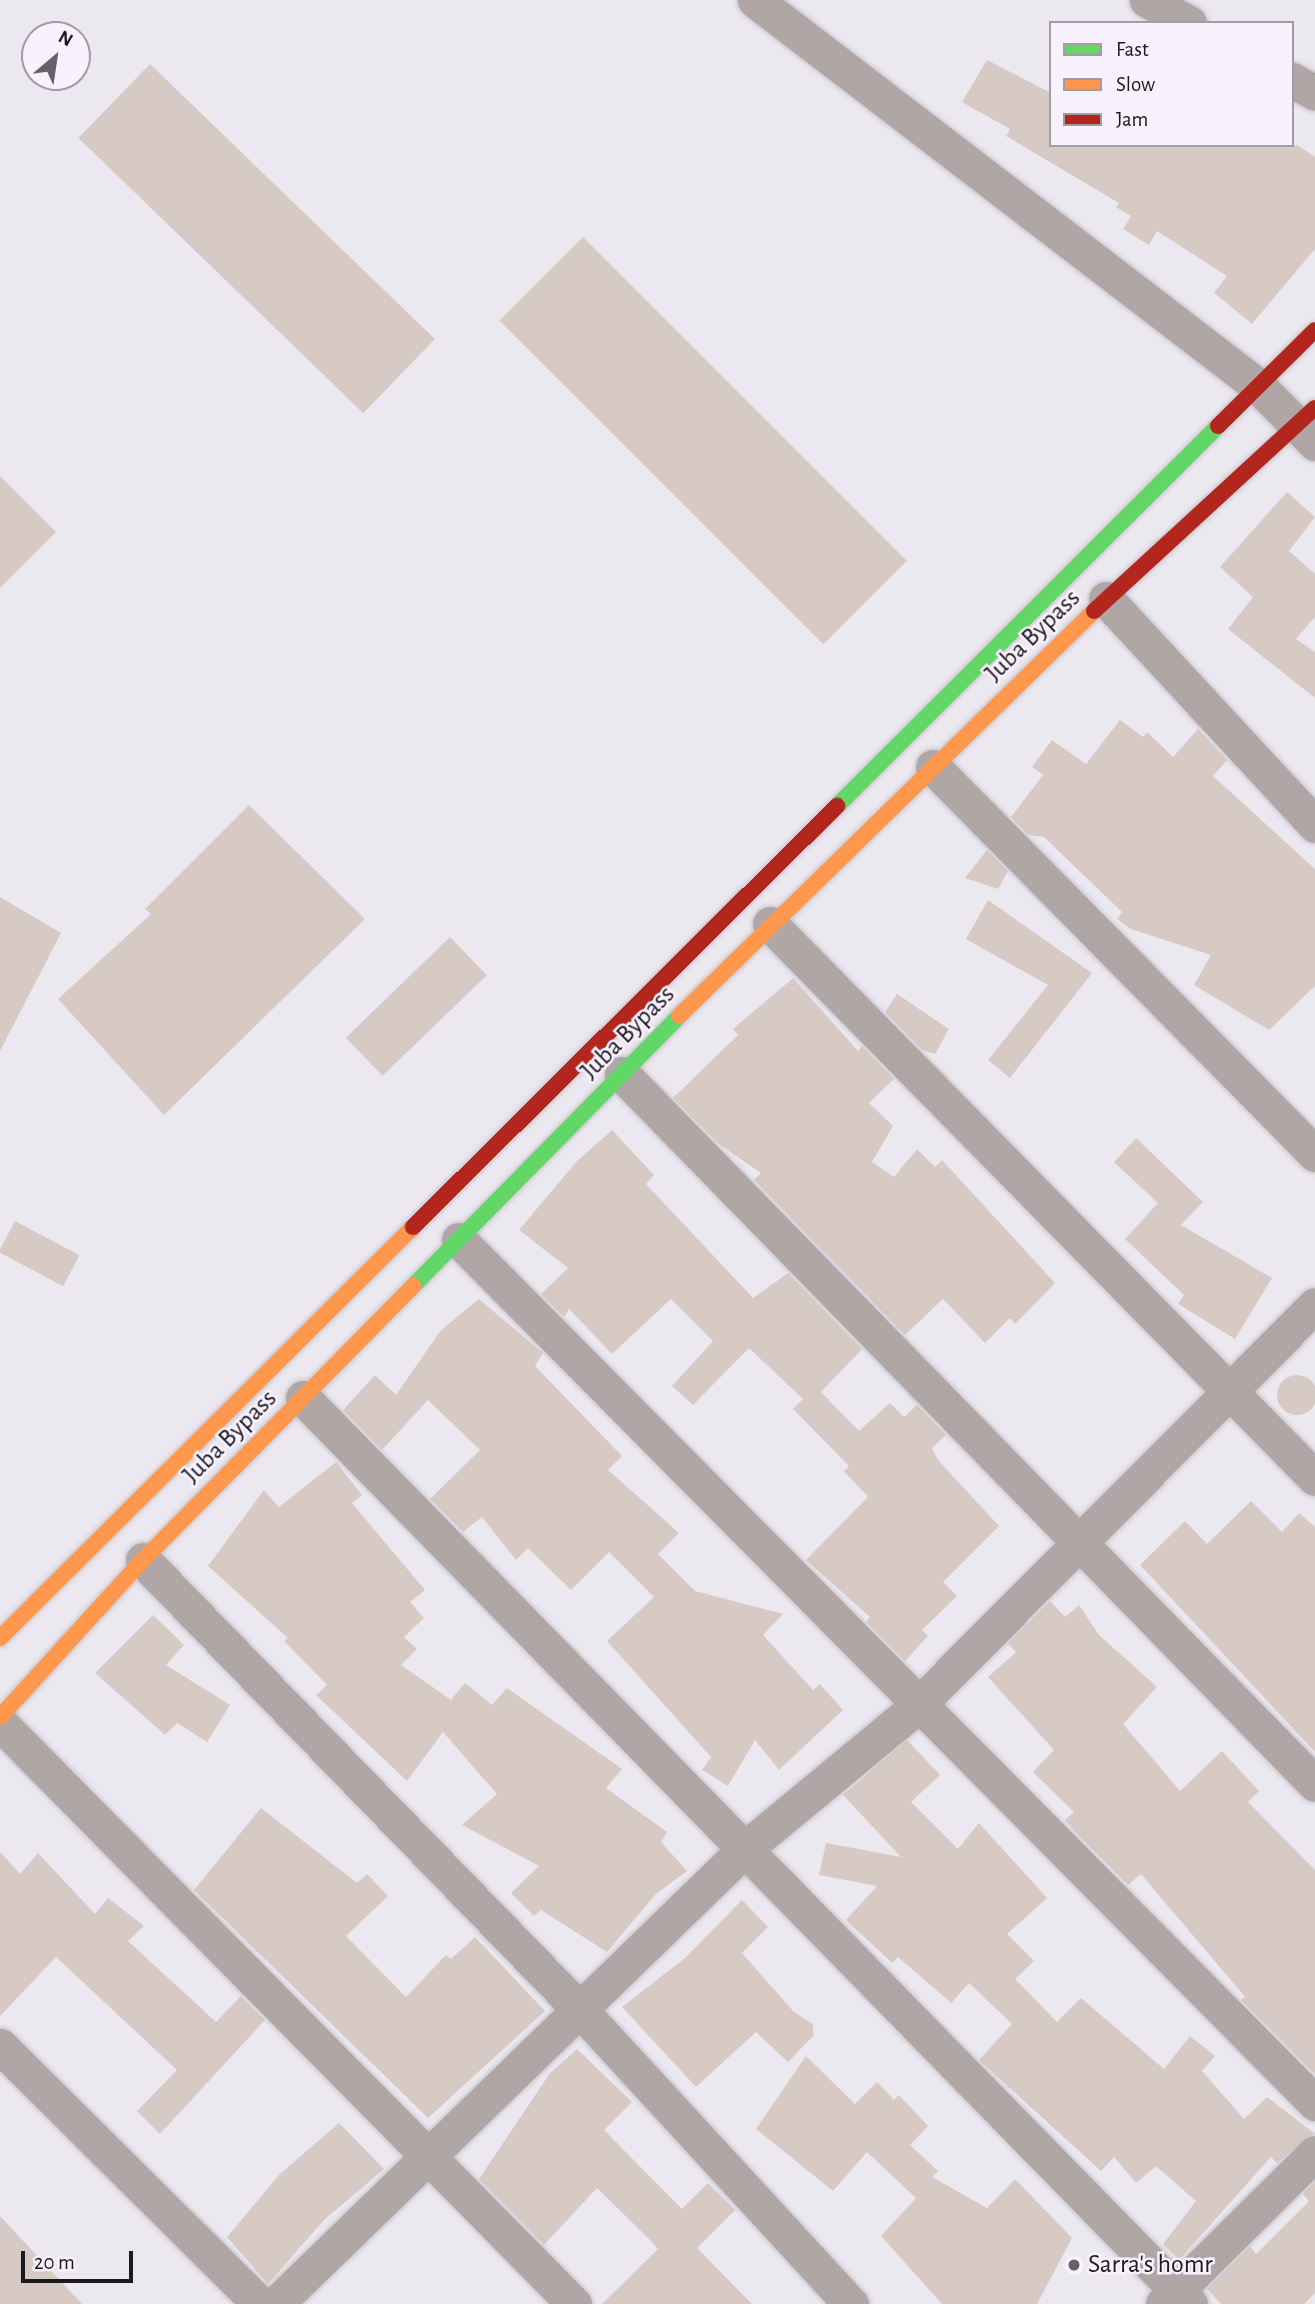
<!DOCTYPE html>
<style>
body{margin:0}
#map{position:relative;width:1315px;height:2304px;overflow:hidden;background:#ece8f0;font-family:"Alegreya Sans",sans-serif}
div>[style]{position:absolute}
.building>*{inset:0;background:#d7cac4;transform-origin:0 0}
.round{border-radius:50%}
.roads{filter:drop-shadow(0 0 2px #c7c4ca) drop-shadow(0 0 2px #c7c4ca)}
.street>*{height:35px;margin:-17.5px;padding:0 17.5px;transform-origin:17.5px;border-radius:17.5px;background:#afa6a5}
.fast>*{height:16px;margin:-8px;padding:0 8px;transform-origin:8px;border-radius:8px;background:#63d668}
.slow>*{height:16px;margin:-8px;padding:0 8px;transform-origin:8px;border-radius:8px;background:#ff974d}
.jam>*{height:16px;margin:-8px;padding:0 8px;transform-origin:8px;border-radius:8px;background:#b3261e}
.dots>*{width:19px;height:19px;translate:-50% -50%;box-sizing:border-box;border:4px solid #f8f2fe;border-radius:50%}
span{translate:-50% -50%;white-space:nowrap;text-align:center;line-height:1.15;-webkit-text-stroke:5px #f8f2fe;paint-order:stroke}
.street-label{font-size:26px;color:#1c191f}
.poi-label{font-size:26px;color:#1c191f}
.left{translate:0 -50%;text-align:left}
.legend{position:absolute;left:1049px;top:21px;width:245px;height:126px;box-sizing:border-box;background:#f8f2fe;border:2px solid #a09ba5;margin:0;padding:9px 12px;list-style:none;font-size:21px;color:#1c191f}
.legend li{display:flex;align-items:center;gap:14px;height:35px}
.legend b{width:35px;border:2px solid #a09ba5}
.north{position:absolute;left:21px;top:21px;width:70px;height:70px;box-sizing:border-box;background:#f8f2fe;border:2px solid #a09ba5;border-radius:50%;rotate:29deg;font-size:19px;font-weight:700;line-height:28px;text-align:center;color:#1c191f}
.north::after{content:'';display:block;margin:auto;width:24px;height:32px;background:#656168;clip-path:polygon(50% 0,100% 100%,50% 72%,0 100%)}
.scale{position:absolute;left:21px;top:2251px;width:112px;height:32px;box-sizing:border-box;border:4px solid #1c191f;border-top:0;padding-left:9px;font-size:21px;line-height:24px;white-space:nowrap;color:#1c191f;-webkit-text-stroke:5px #f8f2fe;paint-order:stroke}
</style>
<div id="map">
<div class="building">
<i style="clip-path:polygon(987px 60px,1051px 93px,1051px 145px,1297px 145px,1315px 157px,1315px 249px,1252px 324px,1214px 293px,1227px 276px,1157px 231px,1149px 245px,1123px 229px,1131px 216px,1116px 207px,1119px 203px,1006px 136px,1010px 129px,962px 102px)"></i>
<i style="left:150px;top:64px;width:396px;height:103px;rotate:44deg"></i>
<i style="left:583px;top:237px;width:458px;height:118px;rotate:45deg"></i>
<i style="clip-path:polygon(0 476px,56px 532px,0 588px)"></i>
<i style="clip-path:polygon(1287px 492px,1315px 517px,1289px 551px,1315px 574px,1315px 617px,1296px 639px,1315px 652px,1315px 698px,1228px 629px,1253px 597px,1220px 567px)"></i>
<i style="clip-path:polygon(1120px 720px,1143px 737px,1147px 732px,1173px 757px,1198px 729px,1227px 760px,1213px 776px,1315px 869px,1315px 986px,1269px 1030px,1194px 985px,1211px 955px,1131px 929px,1117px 919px,1122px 912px,1044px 837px,1028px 835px,1011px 817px,1043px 775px,1032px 767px,1052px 740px,1086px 764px)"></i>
<i style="clip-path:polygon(249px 805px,365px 919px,164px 1115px,58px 999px,151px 914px,145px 909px)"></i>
<i style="clip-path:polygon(987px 850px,1008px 871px,998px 889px,965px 878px)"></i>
<i style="clip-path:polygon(0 897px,61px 933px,0 1051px)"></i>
<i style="clip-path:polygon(988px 900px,1092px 973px,1010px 1078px,988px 1060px,1048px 985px,966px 939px)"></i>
<i style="left:450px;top:937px;width:53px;height:145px;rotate:46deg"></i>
<i style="clip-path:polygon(793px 978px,858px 1051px,862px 1046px,894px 1079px,869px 1103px,893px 1126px,872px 1162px,894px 1177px,917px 1149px,935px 1167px,942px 1160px,1055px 1283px,1015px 1324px,1010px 1318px,985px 1343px,943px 1299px,905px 1335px,754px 1180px,761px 1173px,719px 1144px,673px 1098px,738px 1035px,733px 1029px)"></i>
<i style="clip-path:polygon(897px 994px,949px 1029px,935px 1054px,922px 1050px,885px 1012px)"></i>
<i style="clip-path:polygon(612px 1130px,654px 1175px,646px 1184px,753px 1298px,788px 1273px,862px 1349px,821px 1392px,859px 1431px,890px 1403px,904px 1417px,917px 1405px,946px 1435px,932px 1448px,937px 1459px,999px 1526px,943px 1582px,957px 1596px,922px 1630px,928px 1636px,905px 1661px,866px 1622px,870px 1617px,806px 1560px,868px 1497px,844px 1471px,849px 1466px,793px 1409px,803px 1399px,749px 1348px,693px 1405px,672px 1386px,713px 1341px,671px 1299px,612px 1354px,569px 1309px,564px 1317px,541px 1294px,568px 1268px,519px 1230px,576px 1162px)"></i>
<i style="clip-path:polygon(1136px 1138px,1203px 1202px,1181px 1225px,1272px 1278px,1235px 1339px,1178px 1304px,1184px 1295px,1125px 1239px,1158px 1203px,1114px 1162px)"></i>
<i style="left:15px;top:1221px;width:73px;height:35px;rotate:28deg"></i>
<i style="clip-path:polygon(479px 1299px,543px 1353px,535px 1366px,622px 1456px,608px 1470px,679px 1533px,658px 1554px,695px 1591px,783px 1614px,763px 1635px,813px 1690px,820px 1684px,843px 1710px,779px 1770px,755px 1740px,728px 1786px,702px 1770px,711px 1757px,607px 1641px,654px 1597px,609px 1552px,571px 1590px,528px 1548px,516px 1560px,482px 1517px,463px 1532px,430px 1499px,480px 1450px,428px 1400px,382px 1450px,343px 1410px,375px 1375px,396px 1395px,441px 1330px)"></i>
<i class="round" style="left:1277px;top:1375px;width:40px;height:40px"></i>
<i style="clip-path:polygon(336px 1462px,362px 1495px,352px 1503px,425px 1590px,410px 1602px,424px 1618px,404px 1637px,417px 1649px,401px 1665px,451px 1700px,465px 1683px,492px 1705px,507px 1688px,622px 1769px,606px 1788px,667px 1832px,661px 1842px,687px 1871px,656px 1894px,607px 1952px,541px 1910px,534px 1916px,511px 1893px,539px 1866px,462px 1825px,497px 1794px,443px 1732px,407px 1781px,316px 1695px,327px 1685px,284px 1641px,288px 1638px,208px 1566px,264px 1490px,279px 1507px)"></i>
<i style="clip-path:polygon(1251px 1501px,1282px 1532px,1299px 1513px,1315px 1527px,1315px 1752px,1140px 1565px,1185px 1521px,1207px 1544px)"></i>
<i style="clip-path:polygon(1050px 1601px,1065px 1617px,1079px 1605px,1099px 1635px,1157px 1687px,1123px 1724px,1180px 1791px,1222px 1751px,1259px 1791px,1248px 1802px,1315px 1870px,1315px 2074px,1241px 2000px,1245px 1997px,1141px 1874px,1128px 1885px,1080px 1837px,1065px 1820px,1074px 1812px,1033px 1772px,1054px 1750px,988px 1677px,1016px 1652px,1008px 1643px)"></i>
<i style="clip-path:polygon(153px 1615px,184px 1645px,166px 1665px,230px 1705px,207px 1742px,177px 1723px,165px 1735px,95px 1673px)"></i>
<i style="clip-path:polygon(907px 1740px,940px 1775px,911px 1802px,958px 1849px,979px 1823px,1047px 1898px,1007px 1934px,1034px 1961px,1015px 1979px,1057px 2022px,1081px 1998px,1164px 2069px,1190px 2036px,1215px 2056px,1202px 2071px,1244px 2119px,1267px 2097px,1314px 2133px,1277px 2163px,1271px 2157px,1179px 2260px,1163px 2244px,1196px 2201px,1156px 2166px,1136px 2183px,1114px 2157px,1101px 2171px,979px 2060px,1012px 2024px,969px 1983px,951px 2003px,898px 1957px,892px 1963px,846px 1920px,877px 1886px,819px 1875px,826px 1843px,901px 1857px,843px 1795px)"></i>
<i style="clip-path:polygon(261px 1808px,357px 1883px,367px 1874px,388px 1896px,346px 1936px,406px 1997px,446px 1955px,451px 1959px,475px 1937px,545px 2011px,428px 2118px,194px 1890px)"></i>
<i style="clip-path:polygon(0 1852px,20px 1874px,38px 1853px,95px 1914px,108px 1898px,144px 1926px,128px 1941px,216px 2022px,241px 1996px,265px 2020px,160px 2134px,137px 2111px,177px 2070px,56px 1957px,0 2016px)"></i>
<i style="clip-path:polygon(742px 1900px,768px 1927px,742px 1953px,794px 2012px,813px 2024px,813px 2036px,788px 2062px,756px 2032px,696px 2087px,622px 2007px,685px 1958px)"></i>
<i style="clip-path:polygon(577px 2049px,632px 2102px,604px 2130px,682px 2209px,708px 2183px,735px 2210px,697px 2248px,752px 2304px,602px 2304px,658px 2249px,650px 2240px,597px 2188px,544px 2245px,479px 2179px,550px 2073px)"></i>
<i style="clip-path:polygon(806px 2056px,855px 2104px,877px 2082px,894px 2100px,899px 2095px,928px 2126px,910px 2145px,938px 2171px,932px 2177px,987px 2208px,1015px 2179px,1072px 2238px,1037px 2304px,942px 2304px,881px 2236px,916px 2198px,867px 2152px,833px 2191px,756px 2129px)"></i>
<i style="clip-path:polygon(339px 2123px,384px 2169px,324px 2220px,268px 2284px,227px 2237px,280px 2174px)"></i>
<i style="clip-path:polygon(1315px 2181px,1315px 2293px,1304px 2304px,1221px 2304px,1207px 2289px,1250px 2246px,1256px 2254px,1309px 2201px,1303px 2194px)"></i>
<i style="clip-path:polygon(0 2216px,82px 2304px,0 2304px)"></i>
</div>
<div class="roads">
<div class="street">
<i style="left:755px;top:0;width:634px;rotate:37.5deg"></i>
<i style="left:1258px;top:386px;width:81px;rotate:45deg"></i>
<i style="left:1147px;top:0;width:48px;rotate:28.7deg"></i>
<i style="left:1292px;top:80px;width:26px;rotate:29deg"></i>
<i style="left:1106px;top:599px;width:308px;rotate:47.2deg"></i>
<i style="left:933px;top:767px;width:544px;rotate:45.37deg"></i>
<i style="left:770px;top:924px;width:777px;rotate:45.47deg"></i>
<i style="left:622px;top:1074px;width:992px;rotate:45.69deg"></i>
<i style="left:459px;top:1240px;width:1216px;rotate:45.23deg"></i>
<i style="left:303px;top:1398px;width:1268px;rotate:45.61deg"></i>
<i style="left:143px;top:1560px;width:632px;rotate:45.83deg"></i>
<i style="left:583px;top:2013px;width:396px;rotate:47.4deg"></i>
<i style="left:0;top:1723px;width:817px;rotate:45.35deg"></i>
<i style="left:0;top:2046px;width:366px;rotate:44.8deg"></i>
<i style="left:276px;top:2304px;width:656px;rotate:-44.14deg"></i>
<i style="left:747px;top:1847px;width:219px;rotate:-39.6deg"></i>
<i style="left:916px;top:1707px;width:566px;rotate:-45.21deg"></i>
<i style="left:1163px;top:2304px;width:214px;rotate:-44.8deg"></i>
</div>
<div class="fast">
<i style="left:837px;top:806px;width:538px;rotate:-44.92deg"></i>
<i style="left:413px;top:1286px;width:379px;rotate:-45.4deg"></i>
</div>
<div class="slow">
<i style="left:679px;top:1016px;width:580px;rotate:-44.3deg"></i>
<i style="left:0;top:1638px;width:583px;rotate:-44.86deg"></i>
<i style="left:0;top:1717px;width:212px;rotate:-47.7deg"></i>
<i style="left:143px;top:1560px;width:385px;rotate:-45.4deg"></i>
</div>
<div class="jam">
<i style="left:1218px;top:426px;width:136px;rotate:-44.7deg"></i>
<i style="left:1094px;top:611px;width:300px;rotate:-42.6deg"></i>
<i style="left:413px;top:1227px;width:598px;rotate:-44.8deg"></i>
</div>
</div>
<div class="dots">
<i style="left:1074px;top:2265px;background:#656168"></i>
</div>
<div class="street-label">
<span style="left:1033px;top:636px;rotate:-44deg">Juba Bypass</span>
<span style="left:628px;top:1033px;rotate:-45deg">Juba Bypass</span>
<span style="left:230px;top:1437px;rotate:-45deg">Juba Bypass</span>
</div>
<div class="poi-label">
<span class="left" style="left:1088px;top:2265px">Sarra's homr</span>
</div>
<ul class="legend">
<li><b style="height:9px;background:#63d668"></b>Fast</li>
<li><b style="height:9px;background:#ff974d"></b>Slow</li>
<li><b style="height:9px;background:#b3261e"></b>Jam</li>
</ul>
<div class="north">N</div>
<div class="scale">20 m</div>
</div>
